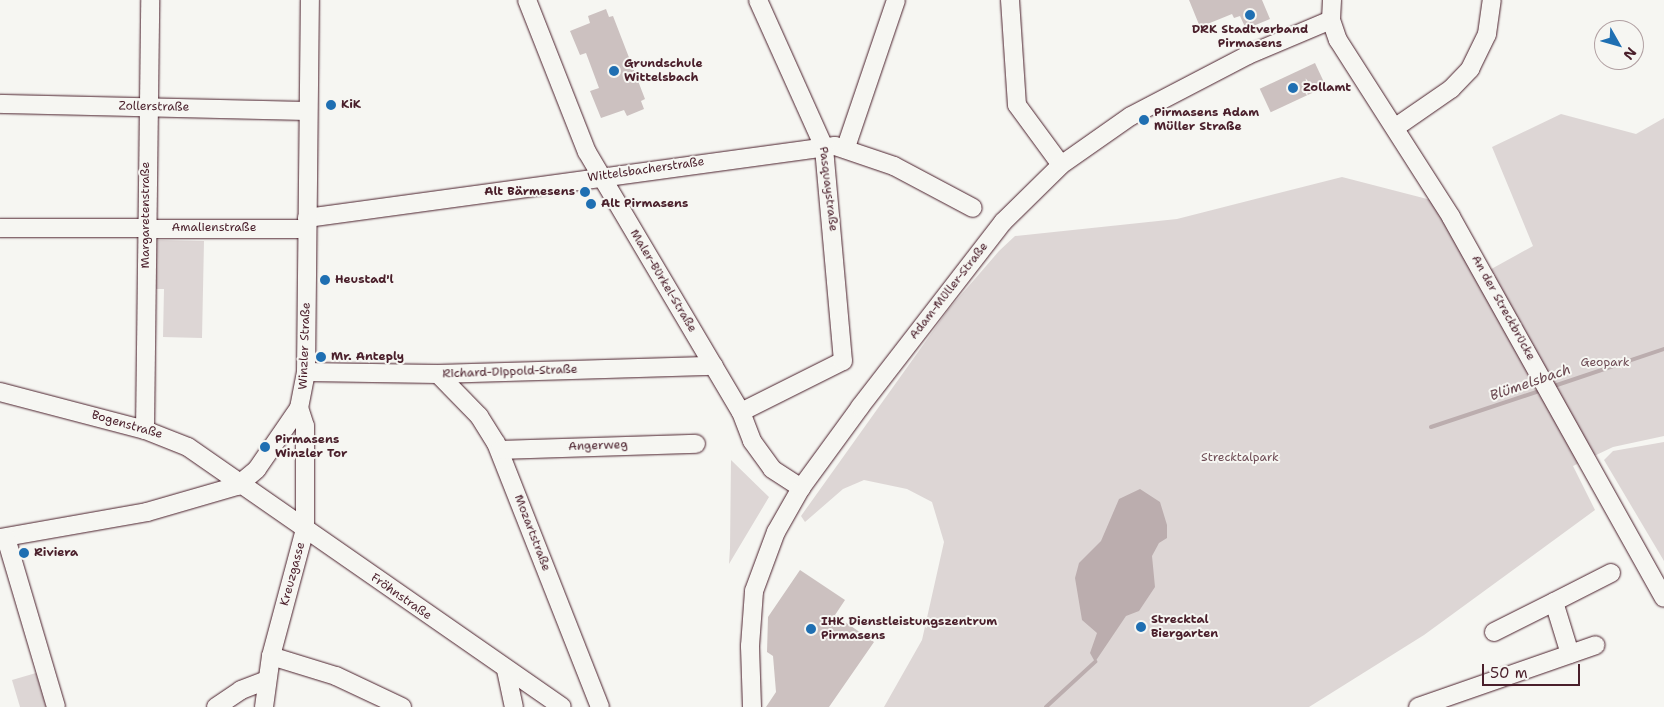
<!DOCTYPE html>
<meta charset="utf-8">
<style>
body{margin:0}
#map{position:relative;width:1664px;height:707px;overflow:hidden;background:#f6f6f2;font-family:"Shantell Sans",sans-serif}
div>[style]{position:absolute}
.green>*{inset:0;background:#ddd6d5}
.water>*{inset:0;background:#bbadae}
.stream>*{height:4px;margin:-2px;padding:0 2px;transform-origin:2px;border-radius:2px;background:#bbadae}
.building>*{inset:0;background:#ccc1c0;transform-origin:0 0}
.roads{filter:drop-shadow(0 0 1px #4a1f2b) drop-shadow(0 0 1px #4a1f2b)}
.minor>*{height:18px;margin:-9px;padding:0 9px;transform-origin:9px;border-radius:9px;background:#f6f6f2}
.dots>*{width:14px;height:14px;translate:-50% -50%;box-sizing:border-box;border:2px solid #f6f6f2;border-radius:50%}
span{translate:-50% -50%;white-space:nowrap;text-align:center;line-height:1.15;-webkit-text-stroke:4px #f6f6f2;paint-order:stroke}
.poi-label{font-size:12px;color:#4a1f2b;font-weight:700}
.left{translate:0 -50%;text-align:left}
.right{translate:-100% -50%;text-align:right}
.street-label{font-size:12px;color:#4a1f2b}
.park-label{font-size:12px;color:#6f4d56}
.water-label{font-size:14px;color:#6c4a52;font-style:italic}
.north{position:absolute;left:1594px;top:20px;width:50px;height:50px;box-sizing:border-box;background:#f6f6f2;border:1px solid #b1a0a2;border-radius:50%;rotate:128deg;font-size:14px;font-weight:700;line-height:20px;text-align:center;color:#4a1f2b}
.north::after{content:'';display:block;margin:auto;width:18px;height:22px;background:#1f6fb2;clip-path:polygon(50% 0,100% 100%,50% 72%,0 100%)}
.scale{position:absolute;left:1482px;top:664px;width:98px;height:22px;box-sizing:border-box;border:2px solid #4a1f2b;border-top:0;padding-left:6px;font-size:15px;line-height:18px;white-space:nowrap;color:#4a1f2b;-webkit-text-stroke:4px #f6f6f2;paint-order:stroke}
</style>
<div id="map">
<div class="green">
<i style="clip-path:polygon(1561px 114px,1636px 134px,1664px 118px,1664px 436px,1613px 447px,1573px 466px,1595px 510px,1424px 635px,1309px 707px,884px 707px,922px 640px,944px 542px,932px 502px,907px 489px,864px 480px,843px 489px,805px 522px,801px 516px,948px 310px,999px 251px,1015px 236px,1177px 219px,1342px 177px,1431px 200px,1475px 278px,1533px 246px,1492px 147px)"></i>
<i style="clip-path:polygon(157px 240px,204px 241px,202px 338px,163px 337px,164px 289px,156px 289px)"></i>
<i style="clip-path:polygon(1664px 442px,1664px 561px,1604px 460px,1613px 451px)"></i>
<i style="clip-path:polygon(731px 460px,769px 497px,729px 564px,730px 548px)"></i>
<i style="clip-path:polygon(36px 673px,46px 707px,20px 707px,12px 680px)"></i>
</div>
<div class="water">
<i style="clip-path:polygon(1140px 489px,1160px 502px,1167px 525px,1167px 538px,1159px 543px,1152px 556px,1155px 587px,1139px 611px,1126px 616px,1095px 662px,1090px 653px,1097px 633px,1082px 620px,1075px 578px,1079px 563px,1101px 541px,1119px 499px)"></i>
</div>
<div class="stream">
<i style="left:1551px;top:387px;width:119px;rotate:-18.6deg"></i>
<i style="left:1431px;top:427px;width:117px;rotate:-18.4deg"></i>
<i style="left:1046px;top:707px;width:67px;rotate:-42.6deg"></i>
</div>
<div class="building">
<i style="clip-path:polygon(1189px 0,1262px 0,1270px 19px,1246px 29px,1240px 16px,1234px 18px,1232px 14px,1200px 27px)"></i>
<i style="clip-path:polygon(606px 9px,609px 17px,613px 16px,645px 99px,641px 101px,644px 109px,627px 116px,624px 110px,601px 118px,590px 91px,599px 88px,586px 53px,580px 55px,570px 31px,590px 23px,588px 16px)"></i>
<i style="left:1315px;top:63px;width:26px;height:61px;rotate:65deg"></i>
<i style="clip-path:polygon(800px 570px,845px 600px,835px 615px,874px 642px,829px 707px,766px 707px,776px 692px,773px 656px,767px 652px,768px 617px)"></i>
</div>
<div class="roads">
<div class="minor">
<i style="left:527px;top:0;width:163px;rotate:68.5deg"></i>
<i style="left:587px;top:152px;width:302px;rotate:59.4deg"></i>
<i style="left:741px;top:412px;width:31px;rotate:69deg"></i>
<i style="left:752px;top:441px;width:34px;rotate:54deg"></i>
<i style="left:772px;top:469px;width:35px;rotate:33deg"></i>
<i style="left:1010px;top:0;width:105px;rotate:86.2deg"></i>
<i style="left:1017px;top:105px;width:74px;rotate:53.7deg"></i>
<i style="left:1332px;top:0;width:20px;rotate:93deg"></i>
<i style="left:1331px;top:20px;width:21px;rotate:71deg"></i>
<i style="left:1338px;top:40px;width:210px;rotate:57.4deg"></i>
<i style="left:1451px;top:217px;width:436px;rotate:60.8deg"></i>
<i style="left:0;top:104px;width:308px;rotate:1.3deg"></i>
<i style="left:1396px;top:127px;width:67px;rotate:-34.6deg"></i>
<i style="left:1451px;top:89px;width:28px;rotate:-46deg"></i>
<i style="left:1470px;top:69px;width:39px;rotate:-64deg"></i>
<i style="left:1487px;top:34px;width:34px;rotate:-82deg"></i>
<i style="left:846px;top:147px;width:155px;rotate:-71.2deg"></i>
<i style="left:307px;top:218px;width:533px;rotate:-7.77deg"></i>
<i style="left:835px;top:146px;width:62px;rotate:18.7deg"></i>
<i style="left:894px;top:166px;width:89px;rotate:28deg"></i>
<i style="left:0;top:228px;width:307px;rotate:0.2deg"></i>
<i style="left:306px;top:372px;width:132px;rotate:0.9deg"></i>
<i style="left:438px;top:374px;width:276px;rotate:-1.7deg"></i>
<i style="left:438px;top:374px;width:59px;rotate:45.7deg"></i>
<i style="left:479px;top:416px;width:32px;rotate:58deg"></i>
<i style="left:496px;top:443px;width:284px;rotate:68.5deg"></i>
<i style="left:0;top:392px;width:150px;rotate:14.7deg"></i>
<i style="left:145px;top:430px;width:46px;rotate:21.6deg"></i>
<i style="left:188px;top:447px;width:455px;rotate:34.8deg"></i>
<i style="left:741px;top:412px;width:114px;rotate:-26.6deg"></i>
<i style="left:843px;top:361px;width:215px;rotate:-95.1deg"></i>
<i style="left:824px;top:147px;width:161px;rotate:-114.2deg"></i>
<i style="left:145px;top:430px;width:430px;rotate:-89.3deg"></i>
<i style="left:500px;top:450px;width:196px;rotate:-1.8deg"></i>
<i style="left:0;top:538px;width:149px;rotate:-10deg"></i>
<i style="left:147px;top:512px;width:94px;rotate:-16.1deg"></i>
<i style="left:237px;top:486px;width:26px;rotate:-40deg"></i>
<i style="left:257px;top:469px;width:74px;rotate:-55.5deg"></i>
<i style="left:299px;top:408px;width:37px;rotate:-79deg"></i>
<i style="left:306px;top:372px;width:372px;rotate:-89.4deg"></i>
<i style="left:6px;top:538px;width:176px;rotate:73.5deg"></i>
<i style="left:1494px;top:632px;width:67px;rotate:-26.6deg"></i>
<i style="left:1570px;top:654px;width:54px;rotate:-107.1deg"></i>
<i style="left:1554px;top:602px;width:64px;rotate:-27deg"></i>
<i style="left:271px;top:656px;width:68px;rotate:17.1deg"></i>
<i style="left:336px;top:676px;width:73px;rotate:25.2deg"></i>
<i style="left:506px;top:670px;width:38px;rotate:78deg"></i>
<i style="left:216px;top:707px;width:30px;rotate:-34deg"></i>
<i style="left:241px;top:690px;width:28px;rotate:-21deg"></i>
<i style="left:264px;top:707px;width:51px;rotate:-82.2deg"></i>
<i style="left:271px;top:656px;width:131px;rotate:-75deg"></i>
<i style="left:305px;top:529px;width:103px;rotate:-90deg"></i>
<i style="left:305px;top:426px;width:19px;rotate:-108deg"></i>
<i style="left:752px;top:707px;width:61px;rotate:-91.9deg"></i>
<i style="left:750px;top:646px;width:55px;rotate:-85.8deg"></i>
<i style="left:754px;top:591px;width:63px;rotate:-69.6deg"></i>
<i style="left:776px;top:532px;width:51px;rotate:-60.4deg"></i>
<i style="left:801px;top:488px;width:100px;rotate:-53.9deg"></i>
<i style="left:860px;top:407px;width:234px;rotate:-52.3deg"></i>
<i style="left:1003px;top:222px;width:81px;rotate:-44.5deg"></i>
<i style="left:1061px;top:165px;width:85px;rotate:-35deg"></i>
<i style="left:1131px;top:116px;width:132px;rotate:-27.5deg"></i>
<i style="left:1248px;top:55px;width:90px;rotate:-22.9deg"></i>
<i style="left:1418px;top:707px;width:188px;rotate:-19.2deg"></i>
</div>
</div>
<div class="dots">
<i style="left:1250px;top:15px;background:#1f6fb2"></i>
<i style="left:614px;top:71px;background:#1f6fb2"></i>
<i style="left:1293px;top:88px;background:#1f6fb2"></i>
<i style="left:331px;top:105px;background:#1f6fb2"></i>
<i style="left:1144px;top:120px;background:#1f6fb2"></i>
<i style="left:585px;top:192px;background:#1f6fb2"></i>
<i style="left:591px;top:204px;background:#1f6fb2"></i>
<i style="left:325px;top:280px;background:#1f6fb2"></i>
<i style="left:321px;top:357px;background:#1f6fb2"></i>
<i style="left:265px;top:447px;background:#1f6fb2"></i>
<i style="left:24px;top:553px;background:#1f6fb2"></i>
<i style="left:1141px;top:627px;background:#1f6fb2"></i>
<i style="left:811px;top:629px;background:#1f6fb2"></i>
</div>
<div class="poi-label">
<span style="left:1250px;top:37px">DRK Stadtverband<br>Pirmasens</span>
<span class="left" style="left:624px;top:71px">Grundschule<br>Wittelsbach</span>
<span class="left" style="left:1303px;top:88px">Zollamt</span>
<span class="left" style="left:341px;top:105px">KiK</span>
<span class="left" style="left:1154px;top:120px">Pirmasens Adam<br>Müller Straße</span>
<span class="right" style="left:575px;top:192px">Alt Bärmesens</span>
<span class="left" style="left:601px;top:204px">Alt Pirmasens</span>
<span class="left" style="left:335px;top:280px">Heustad'l</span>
<span class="left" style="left:331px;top:357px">Mr. Anteply</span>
<span class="left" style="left:275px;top:447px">Pirmasens<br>Winzler Tor</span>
<span class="left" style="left:34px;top:553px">Riviera</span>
<span class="left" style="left:1151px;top:627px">Strecktal<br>Biergarten</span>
<span class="left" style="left:821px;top:629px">IHK Dienstleistungszentrum<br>Pirmasens</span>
</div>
<div class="street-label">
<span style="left:154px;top:107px;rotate:1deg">Zollerstraße</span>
<span style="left:646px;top:170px;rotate:-8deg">Wittelsbacherstraße</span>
<span style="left:828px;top:189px;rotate:83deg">Pasquaystraße</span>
<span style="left:146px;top:215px;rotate:-90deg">Margaretenstraße</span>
<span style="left:214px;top:228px">Amalienstraße</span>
<span style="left:663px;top:281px;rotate:59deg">Maler-Bürkel-Straße</span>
<span style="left:949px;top:291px;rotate:-52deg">Adam-Müller-Straße</span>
<span style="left:1503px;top:308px;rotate:61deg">An der Streckbrücke</span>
<span style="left:305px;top:346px;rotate:-88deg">Winzler Straße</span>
<span style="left:510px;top:372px;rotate:-2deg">Richard-Dippold-Straße</span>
<span style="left:127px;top:425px;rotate:16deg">Bogenstraße</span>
<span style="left:598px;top:446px;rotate:-2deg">Angerweg</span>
<span style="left:532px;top:533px;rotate:69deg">Mozartstraße</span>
<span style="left:293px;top:574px;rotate:-75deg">Kreuzgasse</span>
<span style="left:401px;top:597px;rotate:35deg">Fröhnstraße</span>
</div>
<div class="park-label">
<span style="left:1605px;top:363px">Geopark</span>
<span style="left:1240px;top:458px">Strecktalpark</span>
</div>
<div class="water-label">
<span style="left:1530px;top:382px;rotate:-19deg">Blümelsbach</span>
</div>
<div class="north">N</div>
<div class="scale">50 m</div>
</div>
